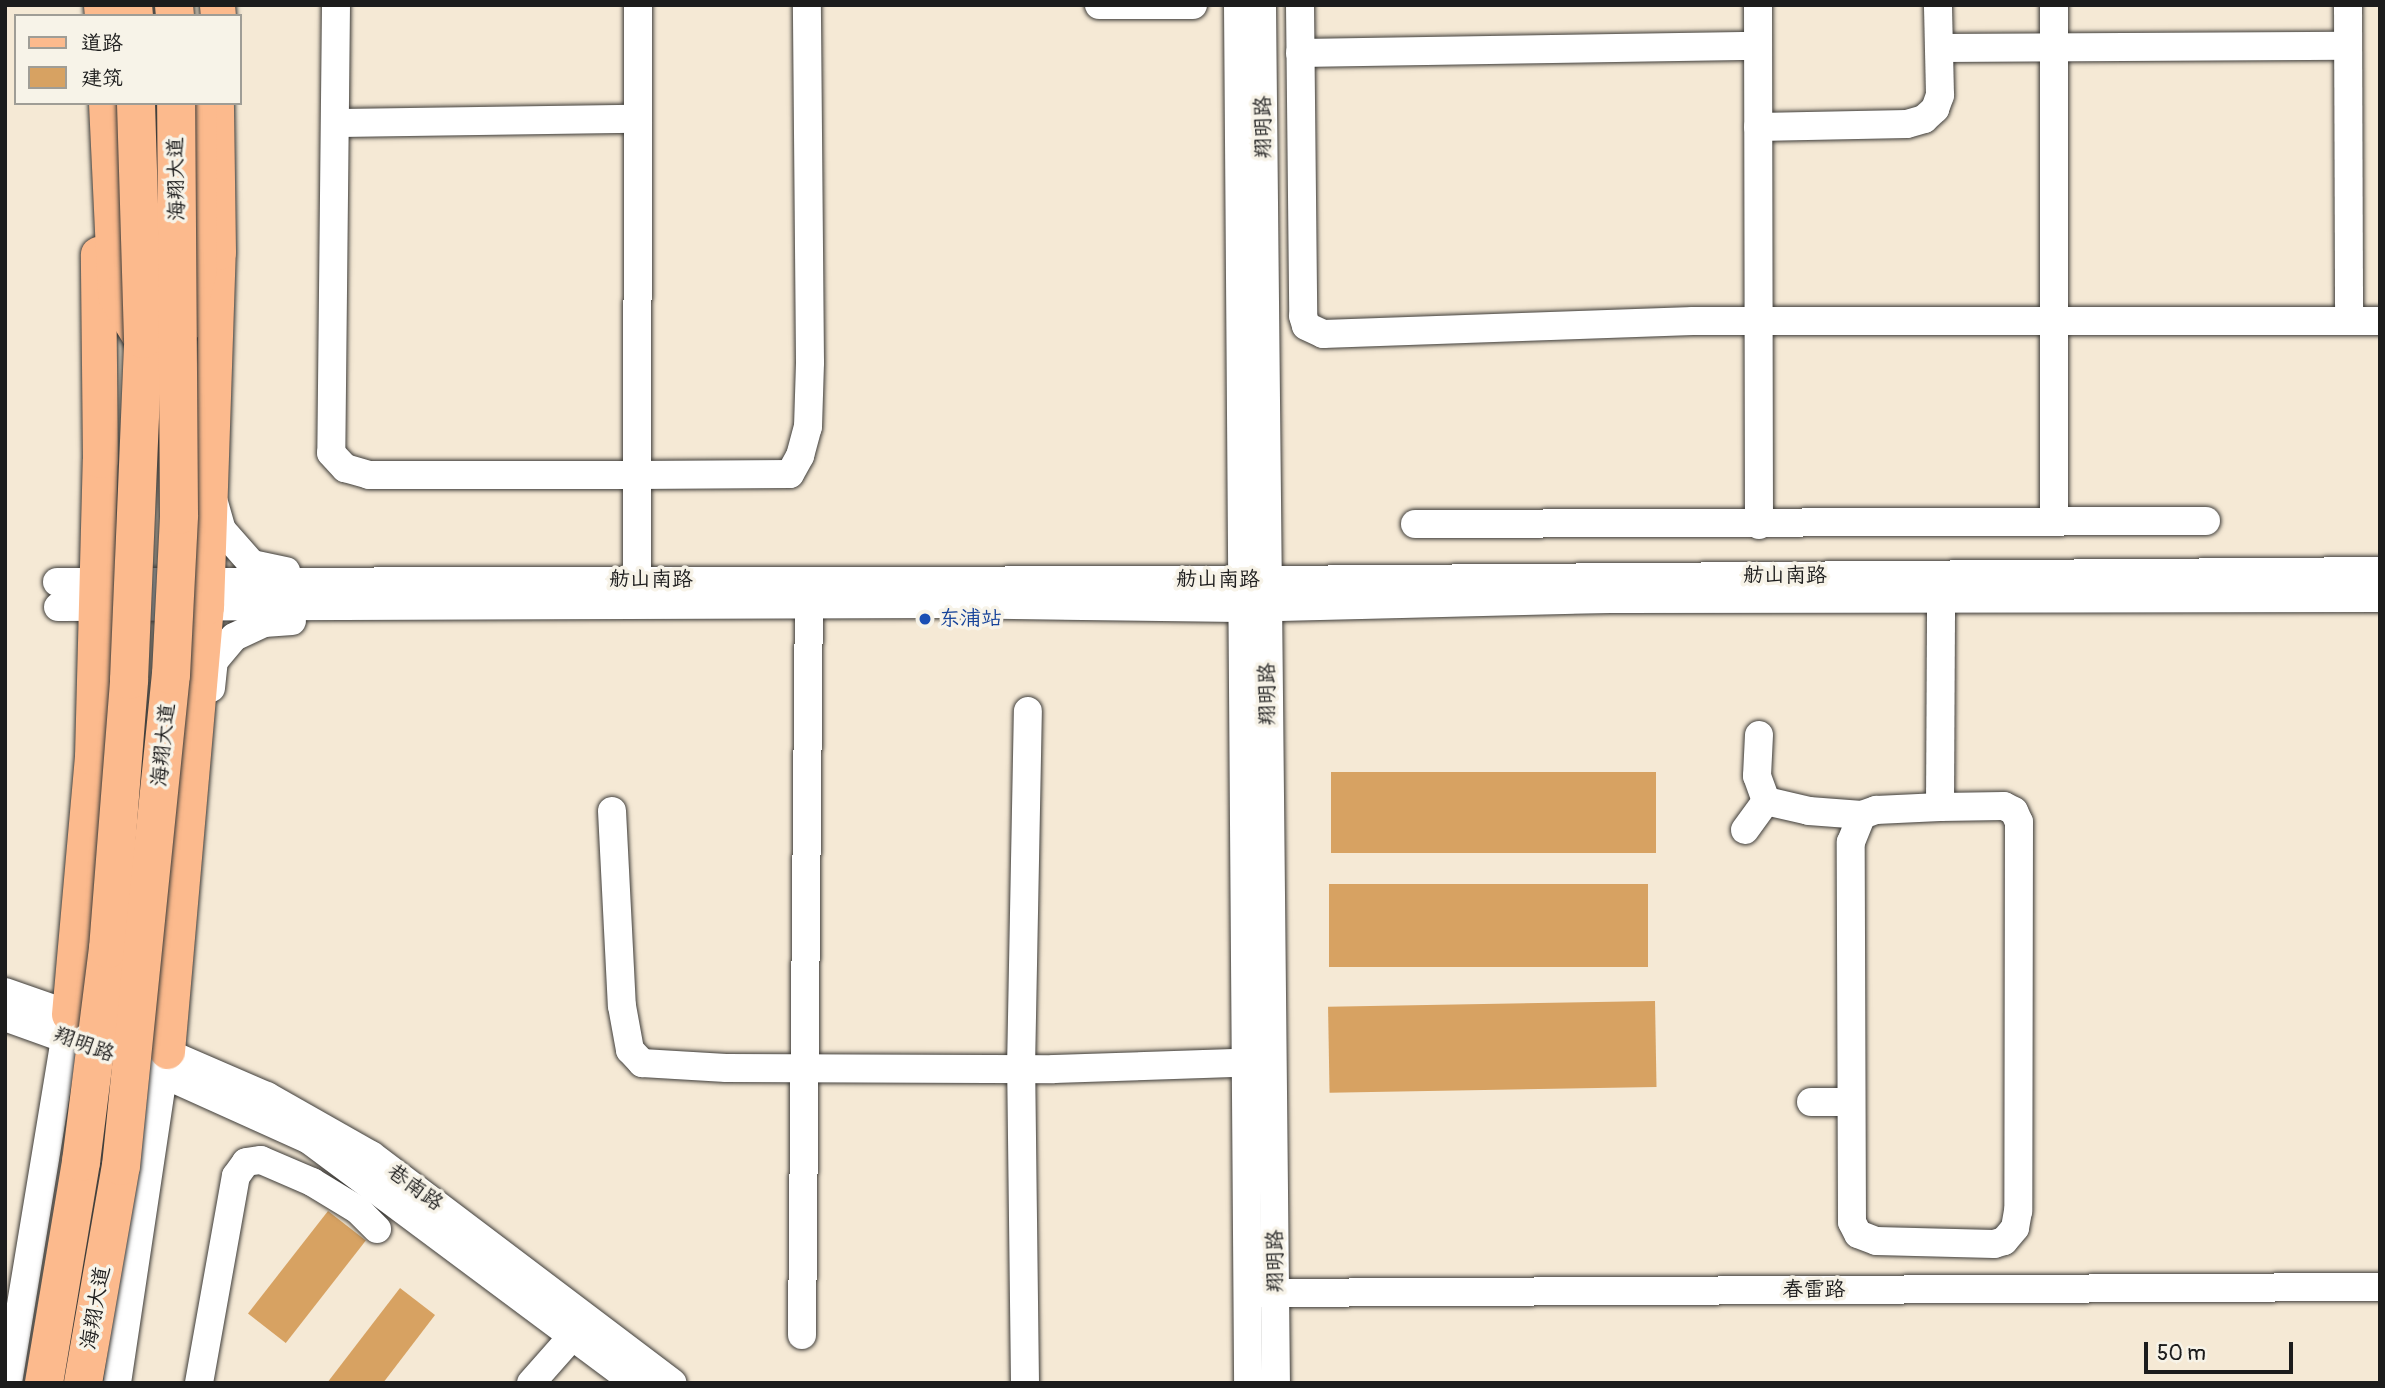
<!DOCTYPE html>
<meta charset="utf-8">
<style>
body{margin:0}
#map{position:relative;width:2385px;height:1388px;overflow:hidden;background:#f5e9d5;font-family:Pangolin,"LXGW WenKai TC",sans-serif}
div>[style]{position:absolute}
.building>*{inset:0;background:#d7a262;transform-origin:0 0}
.roads{filter:drop-shadow(0 0 2px #3d3b38) drop-shadow(0 0 2px #3d3b38)}
.minor>*{height:28px;margin:-14px;padding:0 14px;transform-origin:14px;border-radius:14px;background:#fff}
.major>*{height:35px;margin:-17.5px;padding:0 17.5px;transform-origin:17.5px;border-radius:17.5px;background:#fcba8d}
.highway>*{height:38px;margin:-19px;padding:0 19px;transform-origin:19px;border-radius:19px;background:#fcba8d}
.bridges{filter:drop-shadow(0 0 2px #3d3b38) drop-shadow(0 0 2px #3d3b38)}
.highway-bridge>*{height:38px;margin:-19px;padding:0 19px;transform-origin:19px;border-radius:19px;background:#fcba8d}
.dots>*{width:19px;height:19px;translate:-50% -50%;box-sizing:border-box;border:4px solid #f7f3e8;border-radius:50%}
span{translate:-50% -50%;white-space:nowrap;text-align:center;line-height:1.15;-webkit-text-stroke:7px #f7f3e8;paint-order:stroke}
.street-label{font-size:21px;color:#1c1c1c}
.transit-label{font-size:21px;color:#164399}
.left{translate:0 -50%;text-align:left}
.frame{position:absolute;inset:0;border:7px solid #1c1c1c;pointer-events:none}
.legend{position:absolute;left:14px;top:14px;width:228px;height:91px;box-sizing:border-box;background:#f7f3e8;border:2px solid #9f9d96;margin:0;padding:9px 12px;list-style:none;font-size:21px;color:#1c1c1c}
.legend li{display:flex;align-items:center;gap:14px;height:35px}
.legend b{width:35px;border:2px solid #9f9d96}
.scale{position:absolute;left:2144px;top:1342px;width:149px;height:32px;box-sizing:border-box;border:4px solid #1c1c1c;border-top:0;padding-left:9px;font-size:21px;line-height:24px;white-space:nowrap;color:#1c1c1c;-webkit-text-stroke:5px #f7f3e8;paint-order:stroke}
</style>
<div id="map">
<div class="building">
<i style="left:1331px;top:772px;width:325px;height:81px"></i>
<i style="left:1329px;top:884px;width:319px;height:83px"></i>
<i style="left:1655px;top:1001px;width:86px;height:327px;rotate:89deg"></i>
<i style="left:328px;top:1211px;width:48px;height:130px;rotate:38deg"></i>
<i style="clip-path:polygon(400px 1288px,435px 1315px,383px 1383px,327px 1383px)"></i>
</div>
<div class="roads">
<div class="minor">
<i style="left:336px;top:5px;width:448px;rotate:90.6deg"></i>
<i style="left:331px;top:453px;width:21px;rotate:47deg"></i>
<i style="left:345px;top:468px;width:25px;rotate:16deg"></i>
<i style="left:369px;top:475px;width:267px"></i>
<i style="left:636px;top:475px;width:154px;rotate:-0.4deg"></i>
<i style="left:790px;top:474px;width:21px;rotate:-61deg"></i>
<i style="left:800px;top:456px;width:30px;rotate:-75deg"></i>
<i style="left:808px;top:427px;width:65px;rotate:-88.2deg"></i>
<i style="left:810px;top:362px;width:357px;rotate:-90.5deg"></i>
<i style="left:1099px;top:5px;width:94px"></i>
<i style="left:1238px;top:5px;width:1378px;rotate:89.58deg"></i>
<i style="left:1262px;top:5px;width:1378px;rotate:89.42deg"></i>
<i style="left:1300px;top:5px;width:311px;rotate:89.4deg"></i>
<i style="left:1303px;top:316px;width:10px;rotate:73deg"></i>
<i style="left:1306px;top:326px;width:19px;rotate:25deg"></i>
<i style="left:1323px;top:334px;width:370px;rotate:-2deg"></i>
<i style="left:1693px;top:321px;width:687px"></i>
<i style="left:1758px;top:5px;width:520px;rotate:89.89deg"></i>
<i style="left:2054px;top:5px;width:517px;rotate:90deg"></i>
<i style="left:2348px;top:5px;width:316px;rotate:89.8deg"></i>
<i style="left:1941px;top:48px;width:406px;rotate:-0.3deg"></i>
<i style="left:1300px;top:53px;width:458px;rotate:-0.9deg"></i>
<i style="left:337px;top:123px;width:301px;rotate:-0.8deg"></i>
<i style="left:1758px;top:127px;width:149px;rotate:-1.2deg"></i>
<i style="left:1907px;top:124px;width:18px;rotate:-16deg"></i>
<i style="left:1924px;top:119px;width:15px;rotate:-42deg"></i>
<i style="left:1935px;top:109px;width:15px;rotate:-70deg"></i>
<i style="left:1940px;top:95px;width:90px;rotate:-91.3deg"></i>
<i style="left:213px;top:499px;width:32px;rotate:74deg"></i>
<i style="left:222px;top:530px;width:45px;rotate:48.6deg"></i>
<i style="left:252px;top:564px;width:35px;rotate:12deg"></i>
<i style="left:1415px;top:524px;width:791px;rotate:-0.22deg"></i>
<i style="left:57px;top:582px;width:1209px;rotate:-0.09deg"></i>
<i style="left:1266px;top:580px;width:1114px;rotate:-0.46deg"></i>
<i style="left:637px;top:599px;width:594px;rotate:-89.9deg"></i>
<i style="left:58px;top:607px;width:887px;rotate:-0.19deg"></i>
<i style="left:945px;top:604px;width:294px;rotate:0.8deg"></i>
<i style="left:1239px;top:608px;width:371px;rotate:-1.4deg"></i>
<i style="left:1610px;top:599px;width:770px;rotate:-0.07deg"></i>
<i style="left:211px;top:688px;width:27px;rotate:-84deg"></i>
<i style="left:214px;top:661px;width:31px;rotate:-50deg"></i>
<i style="left:234px;top:637px;width:33px;rotate:-25deg"></i>
<i style="left:264px;top:623px;width:28px;rotate:-4deg"></i>
<i style="left:1759px;top:735px;width:41px;rotate:92.8deg"></i>
<i style="left:1757px;top:776px;width:27px;rotate:70deg"></i>
<i style="left:1766px;top:801px;width:44px;rotate:13.1deg"></i>
<i style="left:1809px;top:811px;width:53px;rotate:4.3deg"></i>
<i style="left:1940px;top:807px;width:64px;rotate:-0.9deg"></i>
<i style="left:2004px;top:806px;width:11px;rotate:27deg"></i>
<i style="left:2014px;top:811px;width:12px;rotate:66deg"></i>
<i style="left:2019px;top:822px;width:389px;rotate:90.1deg"></i>
<i style="left:2018px;top:1211px;width:17px;rotate:100deg"></i>
<i style="left:2015px;top:1228px;width:17px;rotate:130deg"></i>
<i style="left:2004px;top:1241px;width:10px;rotate:163deg"></i>
<i style="left:1994px;top:1244px;width:118px;rotate:-178.5deg"></i>
<i style="left:1876px;top:1241px;width:19px;rotate:-159deg"></i>
<i style="left:1858px;top:1234px;width:13px;rotate:-117deg"></i>
<i style="left:1852px;top:1222px;width:380px;rotate:-90.2deg"></i>
<i style="left:1851px;top:842px;width:29px;rotate:-68deg"></i>
<i style="left:1862px;top:815px;width:15px;rotate:-20deg"></i>
<i style="left:1876px;top:810px;width:64px;rotate:-2.7deg"></i>
<i style="left:1940px;top:807px;width:227px;rotate:-89.7deg"></i>
<i style="left:612px;top:811px;width:195px;rotate:87.1deg"></i>
<i style="left:622px;top:1006px;width:45px;rotate:79.7deg"></i>
<i style="left:630px;top:1050px;width:18px;rotate:47deg"></i>
<i style="left:642px;top:1063px;width:84px;rotate:3.4deg"></i>
<i style="left:726px;top:1068px;width:328px;rotate:0.2deg"></i>
<i style="left:1054px;top:1069px;width:209px;rotate:-1.9deg"></i>
<i style="left:1745px;top:830px;width:36px;rotate:-54deg"></i>
<i style="left:5px;top:992px;width:88px;rotate:19.3deg"></i>
<i style="left:5px;top:1017px;width:168px;rotate:19.8deg"></i>
<i style="left:163px;top:1074px;width:160px;rotate:24.3deg"></i>
<i style="left:309px;top:1140px;width:407px;rotate:36.7deg"></i>
<i style="left:149px;top:1045px;width:129px;rotate:23.4deg"></i>
<i style="left:267px;top:1096px;width:120px;rotate:29.6deg"></i>
<i style="left:371px;top:1155px;width:378px;rotate:37.1deg"></i>
<i style="left:1811px;top:1102px;width:39px"></i>
<i style="left:1259px;top:1293px;width:1121px;rotate:-0.31deg"></i>
<i style="left:802px;top:1335px;width:749px;rotate:-89.46deg"></i>
<i style="left:8px;top:1383px;width:368px;rotate:-80.6deg"></i>
<i style="left:117px;top:1383px;width:330px;rotate:-81.5deg"></i>
<i style="left:199px;top:1383px;width:210px;rotate:-79.9deg"></i>
<i style="left:236px;top:1176px;width:17px;rotate:-54deg"></i>
<i style="left:246px;top:1162px;width:15px;rotate:-8deg"></i>
<i style="left:261px;top:1160px;width:56px;rotate:23.3deg"></i>
<i style="left:312px;top:1182px;width:54px;rotate:31.3deg"></i>
<i style="left:358px;top:1210px;width:27px;rotate:45deg"></i>
<i style="left:531px;top:1383px;width:81px;rotate:-48.5deg"></i>
<i style="left:1025px;top:1383px;width:314px;rotate:-90.7deg"></i>
<i style="left:1021px;top:1069px;width:358px;rotate:-88.9deg"></i>
</div>
<div class="major">
<i style="left:217px;top:5px;width:11px;rotate:85deg"></i>
<i style="left:69px;top:1014px;width:258px;rotate:-84.9deg"></i>
<i style="left:92px;top:757px;width:297px;rotate:-88.5deg"></i>
<i style="left:100px;top:460px;width:206px;rotate:-90.6deg"></i>
<i style="left:167px;top:1051px;width:446px;rotate:-85deg"></i>
<i style="left:206px;top:607px;width:355px;rotate:-88.1deg"></i>
<i style="left:218px;top:252px;width:149px;rotate:-90.8deg"></i>
</div>
<div class="highway">
<i style="left:103px;top:5px;width:11px;rotate:85deg"></i>
<i style="left:133px;top:5px;width:11px;rotate:85deg"></i>
<i style="left:174px;top:5px;width:11px;rotate:85deg"></i>
<i style="left:108px;top:103px;width:193px;rotate:87.3deg"></i>
<i style="left:117px;top:296px;width:50px;rotate:58.8deg"></i>
<i style="left:183px;top:325px;width:57px;rotate:-74.7deg"></i>
<i style="left:198px;top:270px;width:167px;rotate:-90.3deg"></i>
</div>
</div>
<div class="bridges">
<div class="highway-bridge">
<i style="left:44px;top:1383px;width:224px;rotate:-80.5deg"></i>
<i style="left:81px;top:1162px;width:215px;rotate:-82.8deg"></i>
<i style="left:108px;top:949px;width:270px;rotate:-85.5deg"></i>
<i style="left:129px;top:680px;width:341px;rotate:-87.6deg"></i>
<i style="left:143px;top:339px;width:236px;rotate:-91.7deg"></i>
<i style="left:83px;top:1383px;width:220px;rotate:-80.1deg"></i>
<i style="left:121px;top:1166px;width:494px;rotate:-84.2deg"></i>
<i style="left:171px;top:675px;width:160px;rotate:-87.1deg"></i>
<i style="left:179px;top:515px;width:412px;rotate:-90.4deg"></i>
</div>
</div>
<div class="dots">
<i style="left:925px;top:619px;background:#1a4fb4"></i>
</div>
<div class="street-label">
<span style="left:1264px;top:127px;rotate:-91deg">翔明路</span>
<span style="left:177px;top:179px;rotate:-91deg">海翔大道</span>
<span style="left:1785px;top:576px">舫山南路</span>
<span style="left:651px;top:580px">舫山南路</span>
<span style="left:1218px;top:580px">舫山南路</span>
<span style="left:1268px;top:694px;rotate:-91deg">翔明路</span>
<span style="left:164px;top:745px;rotate:-84deg">海翔大道</span>
<span style="left:84px;top:1045px;rotate:20deg">翔明路</span>
<span style="left:415px;top:1188px;rotate:36deg">巷南路</span>
<span style="left:1276px;top:1261px;rotate:-91deg">翔明路</span>
<span style="left:1814px;top:1290px">春雷路</span>
<span style="left:96px;top:1308px;rotate:-80deg">海翔大道</span>
</div>
<div class="transit-label">
<span class="left" style="left:939px;top:619px">东浦站</span>
</div>
<div class="frame"></div>
<ul class="legend">
<li><b style="height:9px;background:#fcba8d"></b>道路</li>
<li><b style="height:19px;background:#d7a262"></b>建筑</li>
</ul>
<div class="scale">50 m</div>
</div>
